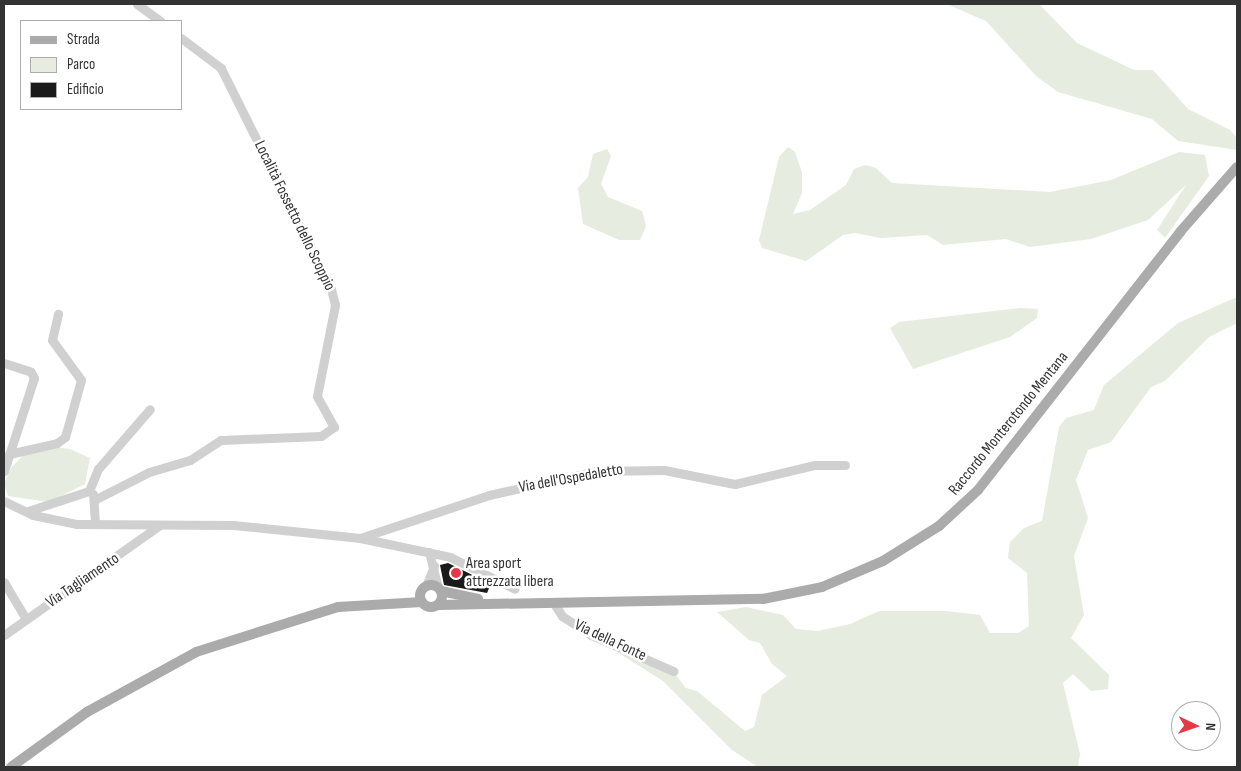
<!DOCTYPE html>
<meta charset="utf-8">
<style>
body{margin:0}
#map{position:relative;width:1241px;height:771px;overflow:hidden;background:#fff;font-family:"Sofia Sans Condensed",sans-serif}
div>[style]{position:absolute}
.green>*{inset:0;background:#e6ecdf}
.building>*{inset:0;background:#1a1a1a}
.minor>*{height:9px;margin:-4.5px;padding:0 4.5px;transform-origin:4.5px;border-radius:4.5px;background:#d0d0d0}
.major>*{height:10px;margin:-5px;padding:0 5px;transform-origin:5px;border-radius:5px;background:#ababab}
.major>.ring{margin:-5px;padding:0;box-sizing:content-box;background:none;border:10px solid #ababab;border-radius:50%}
.dots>*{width:14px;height:14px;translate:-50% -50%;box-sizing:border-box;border:2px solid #fff;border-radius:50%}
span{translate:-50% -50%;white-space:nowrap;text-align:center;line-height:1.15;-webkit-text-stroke:5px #fff;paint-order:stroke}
.street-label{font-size:16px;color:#333}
.poi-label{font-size:16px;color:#333}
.left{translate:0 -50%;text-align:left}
.frame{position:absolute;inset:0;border:5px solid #333;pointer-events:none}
.legend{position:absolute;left:20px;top:20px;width:162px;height:90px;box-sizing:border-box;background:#fff;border:1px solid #adadad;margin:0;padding:6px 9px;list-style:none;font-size:15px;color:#333}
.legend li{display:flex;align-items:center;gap:10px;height:25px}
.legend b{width:25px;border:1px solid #adadad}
.north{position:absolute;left:1171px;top:701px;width:50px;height:50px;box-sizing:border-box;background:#fff;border:1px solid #adadad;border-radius:50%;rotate:93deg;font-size:14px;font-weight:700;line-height:20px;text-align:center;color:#333}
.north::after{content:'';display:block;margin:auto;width:18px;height:22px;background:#e63946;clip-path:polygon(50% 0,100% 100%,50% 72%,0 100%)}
</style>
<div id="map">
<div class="green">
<i style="clip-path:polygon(946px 4px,1039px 4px,1077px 43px,1134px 70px,1153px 70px,1188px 109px,1230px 130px,1237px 138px,1237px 150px,1178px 141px,1152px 119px,1058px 92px,1036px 76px,986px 21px)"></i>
<i style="clip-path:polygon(788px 147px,795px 152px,802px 172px,802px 193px,793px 214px,810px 210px,846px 185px,854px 169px,865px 165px,876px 168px,892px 183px,1050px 192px,1111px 180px,1179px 152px,1205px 155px,1209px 176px,1165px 238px,1157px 230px,1186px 185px,1148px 220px,1091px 239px,1030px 247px,1006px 239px,943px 245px,927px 235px,881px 238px,855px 233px,843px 235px,806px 261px,762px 248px,759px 240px,779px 157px)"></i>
<i style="clip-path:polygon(607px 149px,611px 156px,601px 184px,608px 197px,642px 211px,646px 226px,640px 240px,619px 240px,583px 224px,578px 188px,588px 177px,593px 154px)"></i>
<i style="clip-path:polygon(1237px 297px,1237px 323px,1209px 337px,1165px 381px,1151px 387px,1111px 442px,1088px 450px,1076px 480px,1088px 518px,1074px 556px,1084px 615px,1071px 638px,1109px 675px,1108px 689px,1091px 691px,1073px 674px,1063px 683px,1080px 754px,1078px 767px,758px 767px,732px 750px,663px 681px,617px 652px,674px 673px,686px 688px,697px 691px,745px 731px,754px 727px,762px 695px,787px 676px,772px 664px,760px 643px,749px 640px,717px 612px,746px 607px,783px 615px,796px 629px,818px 631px,850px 624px,879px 611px,946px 611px,980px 615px,990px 633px,1018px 633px,1029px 626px,1027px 573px,1008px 558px,1010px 542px,1024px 528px,1042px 521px,1059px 427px,1066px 418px,1094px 410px,1104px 385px,1178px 323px)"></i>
<i style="clip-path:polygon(1020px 308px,1038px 309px,1037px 318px,1010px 337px,913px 369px,890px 328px,899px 322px)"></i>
<i style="clip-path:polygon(47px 446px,70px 449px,90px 458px,85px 484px,49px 502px,8px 496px,4px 484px,11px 468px,24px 454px)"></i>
</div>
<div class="building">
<i style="clip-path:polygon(448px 563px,491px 584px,487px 593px,444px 585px,440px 565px)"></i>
</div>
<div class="minor">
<i style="left:137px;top:4px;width:29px;rotate:36deg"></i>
<i style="left:4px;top:363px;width:28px;rotate:18deg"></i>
<i style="left:31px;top:372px;width:7px;rotate:63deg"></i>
<i style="left:34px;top:378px;width:98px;rotate:107.9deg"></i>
<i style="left:9px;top:454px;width:49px;rotate:-12.9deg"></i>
<i style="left:57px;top:443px;width:10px;rotate:-37deg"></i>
<i style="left:65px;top:437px;width:59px;rotate:-74.3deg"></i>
<i style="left:81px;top:380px;width:49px;rotate:-125.9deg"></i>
<i style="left:52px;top:340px;width:27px;rotate:-77deg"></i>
<i style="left:89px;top:491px;width:24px;rotate:-68deg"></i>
<i style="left:98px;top:469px;width:79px;rotate:-49.1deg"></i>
<i style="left:93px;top:494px;width:30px;rotate:86deg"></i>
<i style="left:96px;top:499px;width:59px;rotate:-27deg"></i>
<i style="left:149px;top:472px;width:43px;rotate:-16.3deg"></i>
<i style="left:190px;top:460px;width:37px;rotate:-33deg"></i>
<i style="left:221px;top:440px;width:100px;rotate:-2.3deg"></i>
<i style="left:321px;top:436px;width:16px;rotate:-35deg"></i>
<i style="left:334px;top:427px;width:35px;rotate:-119deg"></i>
<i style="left:317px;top:396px;width:93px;rotate:-78.8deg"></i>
<i style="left:335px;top:305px;width:16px;rotate:-104deg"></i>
<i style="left:331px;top:289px;width:247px;rotate:-116.5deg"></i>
<i style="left:221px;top:68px;width:50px;rotate:-143.1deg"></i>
<i style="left:4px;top:501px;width:32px;rotate:26deg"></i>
<i style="left:33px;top:515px;width:45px;rotate:11.6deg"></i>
<i style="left:77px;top:524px;width:156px;rotate:0.4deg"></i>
<i style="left:233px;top:525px;width:128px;rotate:5.8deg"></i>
<i style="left:360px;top:538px;width:92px;rotate:11.9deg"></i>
<i style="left:450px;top:557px;width:72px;rotate:26.2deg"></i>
<i style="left:28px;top:511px;width:64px;rotate:-18.2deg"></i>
<i style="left:363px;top:537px;width:133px;rotate:-18.4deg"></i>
<i style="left:489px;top:495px;width:111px;rotate:-12.5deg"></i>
<i style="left:597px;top:471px;width:67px;rotate:-0.9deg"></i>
<i style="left:664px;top:470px;width:72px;rotate:11.2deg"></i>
<i style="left:735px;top:484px;width:82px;rotate:-13.4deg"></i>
<i style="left:815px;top:465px;width:30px"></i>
<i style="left:429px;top:552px;width:36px;rotate:76deg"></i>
<i style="left:4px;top:582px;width:43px;rotate:59.3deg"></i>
<i style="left:426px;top:586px;width:22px;rotate:-68deg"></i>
<i style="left:553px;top:602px;width:17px;rotate:57deg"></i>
<i style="left:562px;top:616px;width:35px;rotate:33deg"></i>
<i style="left:591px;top:635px;width:90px;rotate:23.7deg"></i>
<i style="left:4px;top:635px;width:191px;rotate:-35.2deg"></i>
</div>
<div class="major">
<i class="ring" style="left:420px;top:585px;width:12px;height:12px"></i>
<i style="left:441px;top:591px;width:38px;rotate:12deg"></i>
<i style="left:438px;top:605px;width:325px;rotate:-1.1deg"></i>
<i style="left:763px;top:599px;width:60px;rotate:-11.5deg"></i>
<i style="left:822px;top:587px;width:66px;rotate:-23.1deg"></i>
<i style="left:883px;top:561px;width:66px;rotate:-32deg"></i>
<i style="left:939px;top:526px;width:53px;rotate:-42.7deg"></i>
<i style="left:978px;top:490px;width:328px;rotate:-51.9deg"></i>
<i style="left:1180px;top:232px;width:86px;rotate:-48.8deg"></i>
<i style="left:11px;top:767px;width:94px;rotate:-35.9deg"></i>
<i style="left:87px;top:712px;width:124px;rotate:-28.8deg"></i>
<i style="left:196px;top:652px;width:149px;rotate:-17.6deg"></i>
<i style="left:338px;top:607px;width:84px;rotate:-3.4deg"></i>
</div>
<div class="dots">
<i style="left:456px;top:573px;background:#e63946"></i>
</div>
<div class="street-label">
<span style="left:294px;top:216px;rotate:64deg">Località Fossetto dello Scoppio</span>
<span style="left:1009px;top:424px;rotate:-51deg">Raccordo Monterotondo Mentana</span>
<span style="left:571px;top:479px;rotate:-10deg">Via dell'Ospedaletto</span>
<span style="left:83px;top:581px;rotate:-34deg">Via Tagliamento</span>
<span style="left:610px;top:641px;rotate:25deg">Via della Fonte</span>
</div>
<div class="poi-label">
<span class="left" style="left:466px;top:573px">Area sport<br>attrezzata libera</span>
</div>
<div class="frame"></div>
<ul class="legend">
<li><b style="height:6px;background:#ababab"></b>Strada</li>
<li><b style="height:14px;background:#e6ecdf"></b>Parco</li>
<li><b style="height:14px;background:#1a1a1a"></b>Edificio</li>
</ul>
<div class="north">N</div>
</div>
